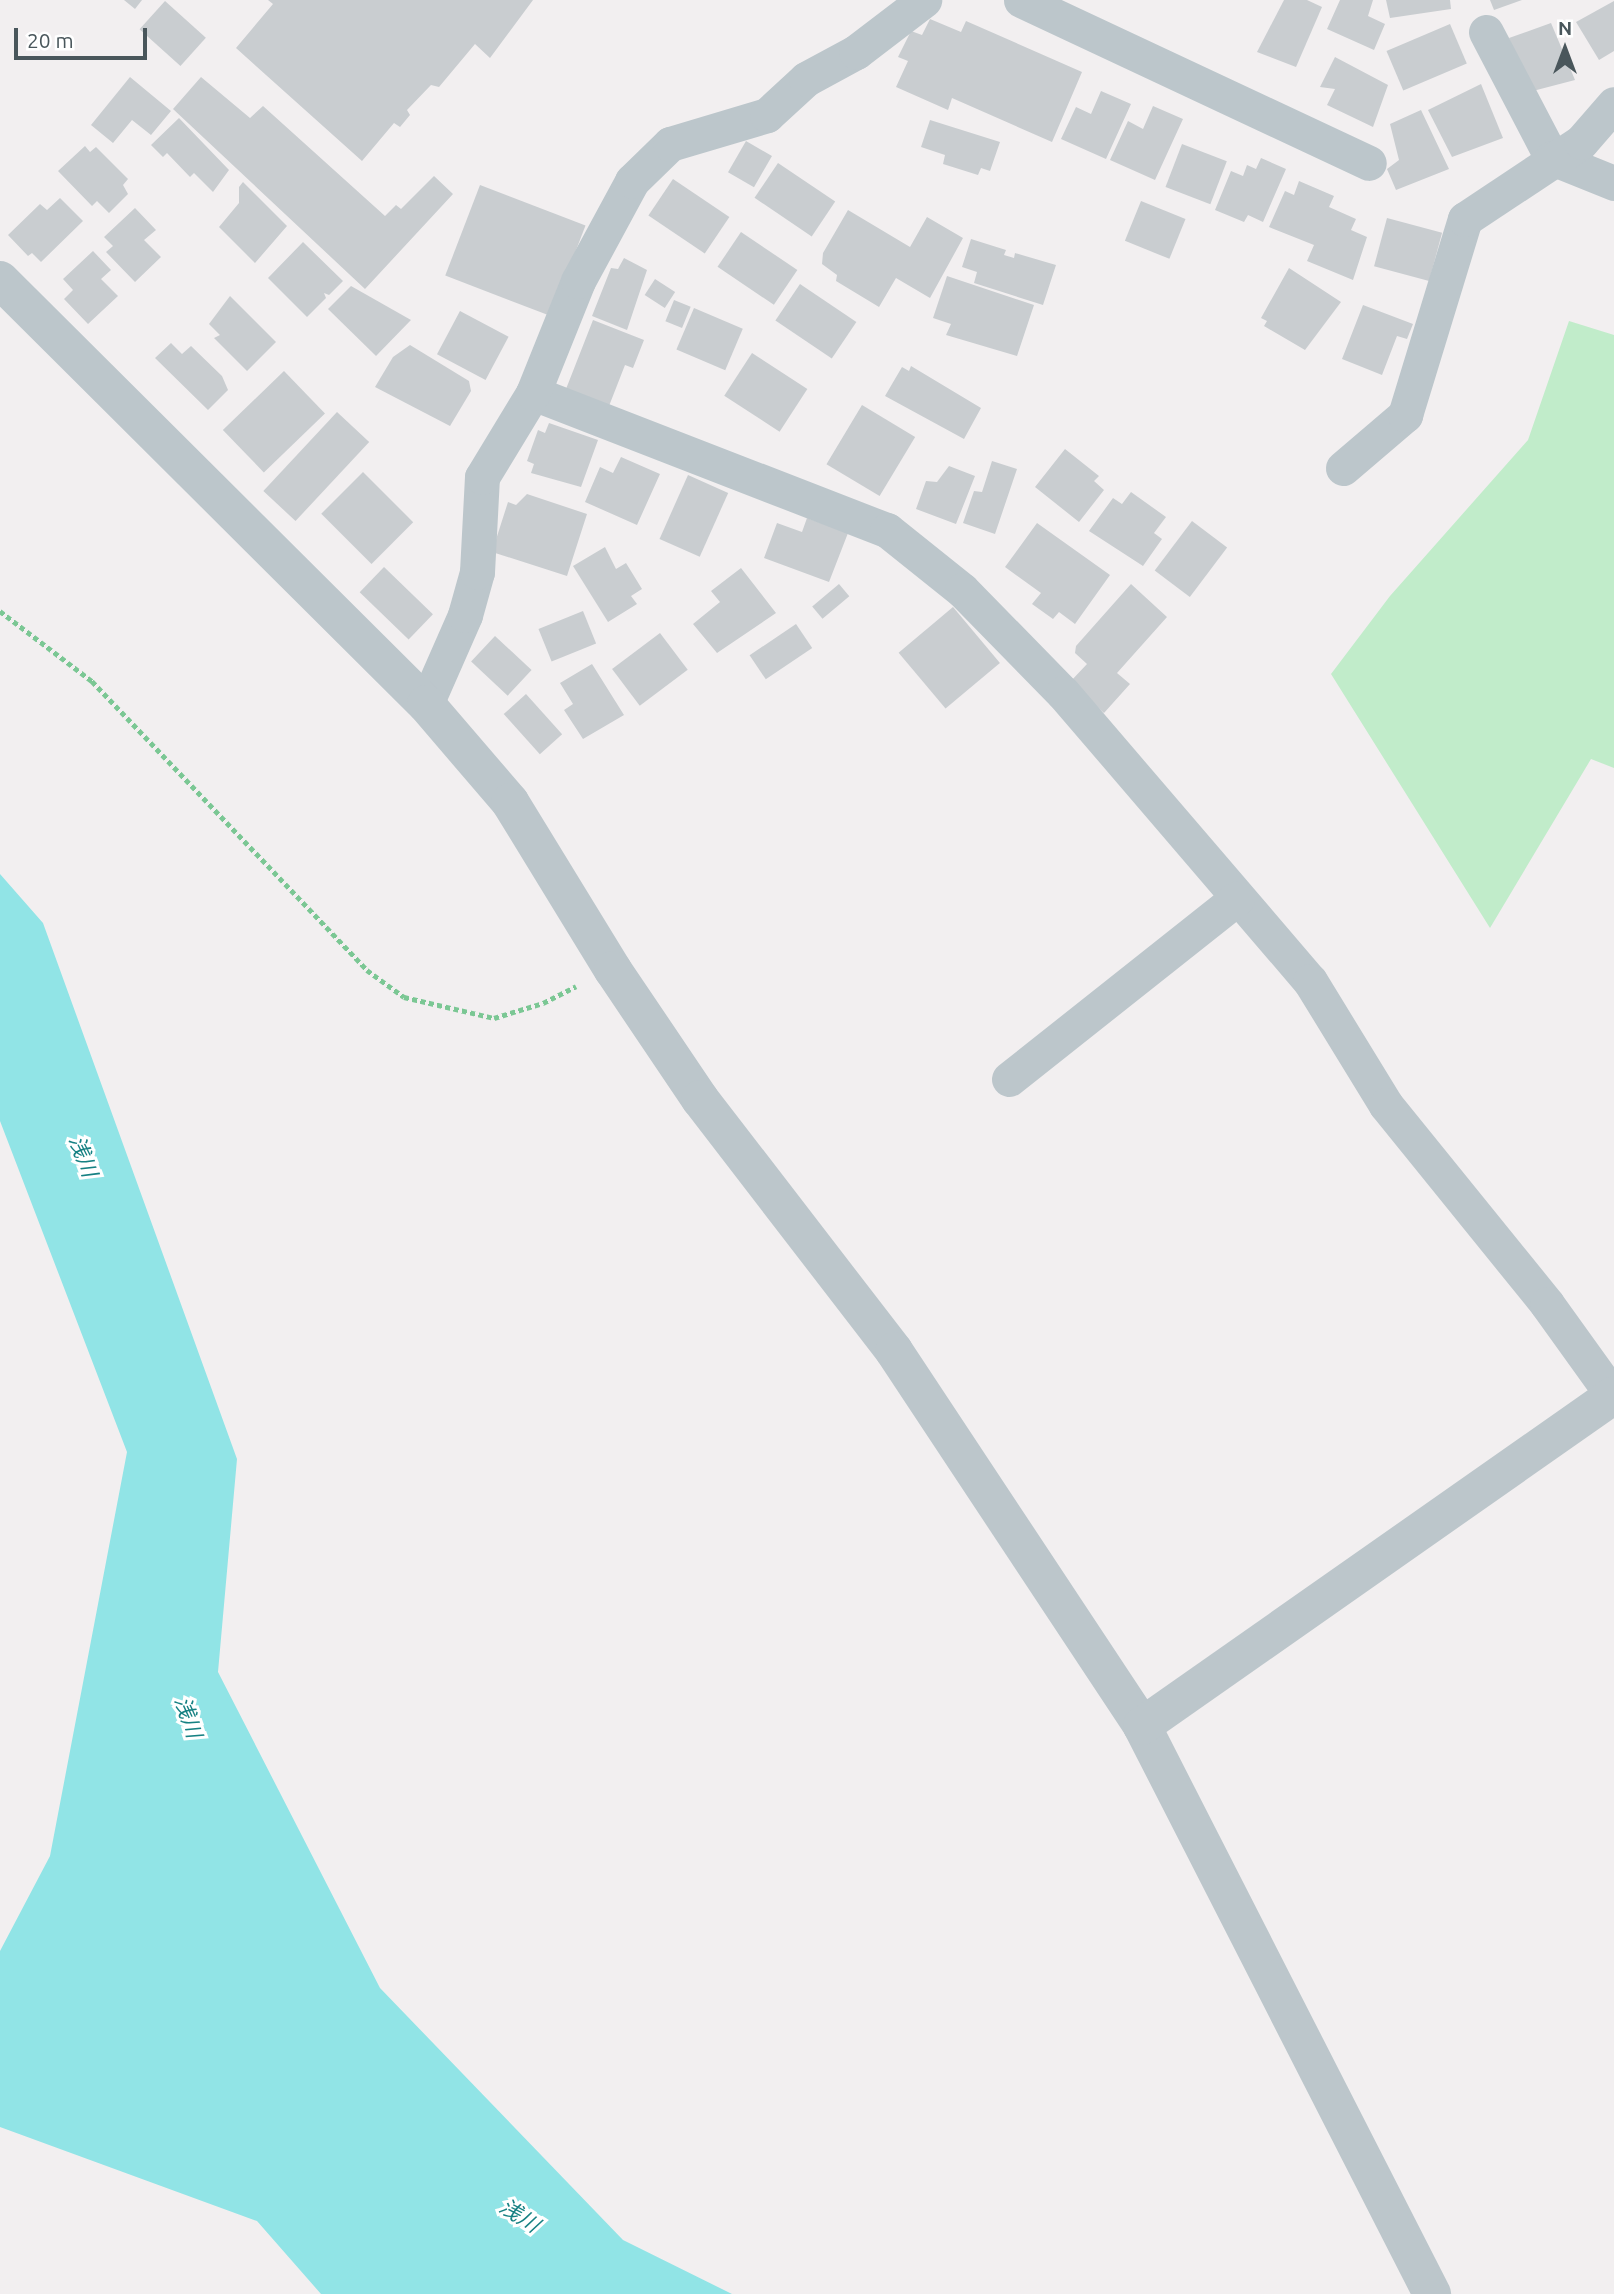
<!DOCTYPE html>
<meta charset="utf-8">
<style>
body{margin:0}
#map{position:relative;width:1614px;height:2294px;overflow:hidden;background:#f2eff0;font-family:Ubuntu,"Noto Sans JP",sans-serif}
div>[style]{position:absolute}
.green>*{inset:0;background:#c1ecca}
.water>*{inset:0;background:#91e4e6}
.building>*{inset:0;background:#c9cdd0;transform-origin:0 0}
.path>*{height:4.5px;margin-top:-2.25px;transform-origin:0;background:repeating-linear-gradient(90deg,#7bc794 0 5px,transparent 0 8.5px)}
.minor>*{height:35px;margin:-17.5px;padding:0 17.5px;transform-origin:17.5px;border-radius:17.5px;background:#bcc6cb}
.tertiary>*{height:38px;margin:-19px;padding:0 19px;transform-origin:19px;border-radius:19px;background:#bcc6cb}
span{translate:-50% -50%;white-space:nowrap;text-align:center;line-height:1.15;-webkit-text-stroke:6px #fff;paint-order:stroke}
.water-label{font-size:21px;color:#168183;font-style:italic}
.north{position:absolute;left:1530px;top:14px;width:70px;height:70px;-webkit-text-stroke:5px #fff;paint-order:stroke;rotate:0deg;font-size:19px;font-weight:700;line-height:28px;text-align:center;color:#49565b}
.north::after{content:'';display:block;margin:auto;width:24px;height:32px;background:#49565b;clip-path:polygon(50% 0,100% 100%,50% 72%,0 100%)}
.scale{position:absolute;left:14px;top:28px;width:133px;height:32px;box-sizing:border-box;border:4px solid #49565b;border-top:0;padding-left:9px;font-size:21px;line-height:24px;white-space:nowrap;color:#49565b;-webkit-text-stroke:5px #fff;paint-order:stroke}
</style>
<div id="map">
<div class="green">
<i style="clip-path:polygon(1569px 321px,1614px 335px,1614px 768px,1591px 759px,1490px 928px,1331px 674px,1390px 596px,1528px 440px)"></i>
</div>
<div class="water">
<i style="clip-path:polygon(0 874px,43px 923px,237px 1459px,218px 1672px,380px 1988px,623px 2240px,732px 2294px,321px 2294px,257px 2221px,0 2127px,0 1951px,50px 1856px,127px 1452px,0 1121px)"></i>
</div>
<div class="building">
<i style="clip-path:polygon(124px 0,142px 0,135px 9px)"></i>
<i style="clip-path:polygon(268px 0,533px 0,490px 58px,475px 44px,439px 87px,431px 85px,407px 110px,410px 115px,400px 127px,394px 123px,362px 161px,236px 48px,273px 4px)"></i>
<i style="clip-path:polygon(1284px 0,1307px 0,1322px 7px,1296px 67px,1257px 52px)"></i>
<i style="clip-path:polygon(1340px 0,1373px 0,1368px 16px,1385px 24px,1374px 50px,1327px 29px)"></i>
<i style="clip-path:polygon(1386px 0,1450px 0,1451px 9px,1390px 18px)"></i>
<i style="clip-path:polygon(1490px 0,1522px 0,1494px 10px)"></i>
<i style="left:165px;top:1px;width:55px;height:38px;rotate:42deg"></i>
<i style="clip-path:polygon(1614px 1px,1614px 51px,1599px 60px,1576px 22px)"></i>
<i style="clip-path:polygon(930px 19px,961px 32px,966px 21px,1082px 72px,1052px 142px,952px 98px,948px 110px,896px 87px,908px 61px,898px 57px,911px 31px,922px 35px)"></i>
<i style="clip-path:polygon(1551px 23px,1575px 80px,1529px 92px,1509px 38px)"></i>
<i style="left:1450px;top:24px;width:43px;height:69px;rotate:67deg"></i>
<i style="clip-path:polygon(1335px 57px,1388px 85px,1373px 127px,1327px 105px,1335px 89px,1320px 87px)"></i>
<i style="clip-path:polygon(130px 77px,171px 111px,151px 135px,132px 120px,113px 143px,91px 125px)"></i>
<i style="clip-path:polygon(201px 77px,250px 118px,263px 106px,385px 216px,396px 205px,401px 209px,434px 176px,453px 194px,365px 289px,173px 109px)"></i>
<i style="clip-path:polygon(1481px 84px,1503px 138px,1452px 157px,1428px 110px)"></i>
<i style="clip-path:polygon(1101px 91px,1131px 104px,1106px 159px,1061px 139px,1076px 107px,1091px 114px)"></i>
<i style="clip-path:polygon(1153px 106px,1183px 119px,1155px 180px,1110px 160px,1128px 121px,1143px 129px)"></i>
<i style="clip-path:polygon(1421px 110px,1449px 169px,1396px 190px,1387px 169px,1399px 160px,1390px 124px)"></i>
<i style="clip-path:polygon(179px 118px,229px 170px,213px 192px,194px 173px,190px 177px,167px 153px,163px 157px,151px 145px)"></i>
<i style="clip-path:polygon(930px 120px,1000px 142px,990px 171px,981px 168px,978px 175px,943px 164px,945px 155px,921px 147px)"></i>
<i style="left:746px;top:141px;width:30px;height:36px;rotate:30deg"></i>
<i style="left:1182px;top:144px;width:48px;height:46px;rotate:21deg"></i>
<i style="clip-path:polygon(85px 146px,90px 152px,96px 147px,128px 179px,123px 185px,128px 194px,109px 213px,97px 201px,92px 206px,58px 171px)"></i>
<i style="clip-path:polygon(1261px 158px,1286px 169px,1263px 222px,1248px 215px,1244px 222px,1215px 210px,1231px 171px,1243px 176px,1247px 165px,1256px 169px)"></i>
<i style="left:778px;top:163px;width:69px;height:42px;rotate:34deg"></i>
<i style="left:673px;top:179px;width:68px;height:44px;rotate:34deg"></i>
<i style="clip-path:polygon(1299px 181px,1334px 196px,1329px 207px,1356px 219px,1351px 230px,1367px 237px,1353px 280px,1307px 261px,1314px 245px,1269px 227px,1285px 191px,1294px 195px)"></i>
<i style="clip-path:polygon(243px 182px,287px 226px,255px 263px,219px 227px,239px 203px,239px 187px)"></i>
<i style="left:480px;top:185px;width:113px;height:97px;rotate:21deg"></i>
<i style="clip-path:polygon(60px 198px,83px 221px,41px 262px,32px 253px,28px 256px,8px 235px,40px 204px,47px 210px)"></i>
<i style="left:1141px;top:201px;width:48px;height:43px;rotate:22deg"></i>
<i style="clip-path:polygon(135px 208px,156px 230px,144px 240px,161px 257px,135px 282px,106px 252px,113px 246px,104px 237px)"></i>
<i style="clip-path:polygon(848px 210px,910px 247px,927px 217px,963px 238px,930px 298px,896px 278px,879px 307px,836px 281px,837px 275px,822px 264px,823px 253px)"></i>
<i style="left:1387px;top:218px;width:57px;height:50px;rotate:15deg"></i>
<i style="left:741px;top:232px;width:68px;height:42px;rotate:34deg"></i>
<i style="clip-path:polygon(971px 239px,1006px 250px,1004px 255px,1014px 258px,1015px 253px,1056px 265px,1043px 305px,974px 283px,977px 272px,962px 267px)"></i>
<i style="clip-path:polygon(303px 242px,343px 281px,329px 295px,324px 293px,326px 298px,307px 317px,268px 278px)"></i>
<i style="clip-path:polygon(93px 251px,111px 270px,101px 279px,118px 296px,88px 324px,64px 299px,73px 290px,63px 279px)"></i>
<i style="clip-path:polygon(624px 258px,647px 270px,627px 330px,592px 316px,611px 268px,618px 269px)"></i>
<i style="clip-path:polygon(1289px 268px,1341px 302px,1305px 350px,1264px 326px,1267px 321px,1261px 318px)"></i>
<i style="clip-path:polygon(947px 276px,1034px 305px,1017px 356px,946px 335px,951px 324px,933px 318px)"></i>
<i style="left:655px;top:279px;width:24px;height:19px;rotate:33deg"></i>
<i style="left:800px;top:284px;width:68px;height:44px;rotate:34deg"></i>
<i style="clip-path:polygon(351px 286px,411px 320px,376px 356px,328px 309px)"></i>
<i style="clip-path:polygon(230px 296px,276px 342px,247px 371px,214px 338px,220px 335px,209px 324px)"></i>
<i style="left:674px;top:300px;width:18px;height:23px;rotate:22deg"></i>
<i style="clip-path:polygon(1363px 305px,1413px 324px,1407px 339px,1397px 336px,1382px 375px,1342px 359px)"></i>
<i style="left:694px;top:308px;width:53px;height:45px;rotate:23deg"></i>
<i style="left:460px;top:311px;width:55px;height:49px;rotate:28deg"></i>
<i style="clip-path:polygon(593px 320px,644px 340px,633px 368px,625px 365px,609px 406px,566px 389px)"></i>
<i style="clip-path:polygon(171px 343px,182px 354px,191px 346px,222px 376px,228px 390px,208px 410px,155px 358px)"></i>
<i style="clip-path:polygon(410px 345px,469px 381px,471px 391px,450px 426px,375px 387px,393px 357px)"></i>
<i style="left:752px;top:353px;width:66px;height:51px;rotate:33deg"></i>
<i style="clip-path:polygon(911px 366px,981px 408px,964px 439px,885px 396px,902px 367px,909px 371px)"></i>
<i style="left:284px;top:371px;width:59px;height:85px;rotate:46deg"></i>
<i style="left:862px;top:405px;width:62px;height:69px;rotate:31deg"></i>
<i style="left:337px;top:412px;width:44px;height:108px;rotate:43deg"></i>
<i style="clip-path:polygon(549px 423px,598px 440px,581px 487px,531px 473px,534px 464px,527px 461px,538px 430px,545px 433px)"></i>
<i style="clip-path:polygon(1065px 449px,1099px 476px,1094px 481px,1104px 490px,1079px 522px,1035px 487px)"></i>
<i style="clip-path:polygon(621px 457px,660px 474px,637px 525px,585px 502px,600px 467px,613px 473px)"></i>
<i style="clip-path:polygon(992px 461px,1017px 469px,995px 534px,963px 523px,974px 491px,982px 492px)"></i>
<i style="clip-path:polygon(949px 466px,975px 476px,956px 524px,916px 509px,926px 481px,937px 482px)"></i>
<i style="left:363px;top:472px;width:71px;height:59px;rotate:45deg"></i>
<i style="left:688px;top:475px;width:44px;height:70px;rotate:24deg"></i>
<i style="clip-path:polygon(1131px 492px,1166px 517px,1154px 533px,1162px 539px,1143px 566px,1089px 531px,1113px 498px,1122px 504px)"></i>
<i style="clip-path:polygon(527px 494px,587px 514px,567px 576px,492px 552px,508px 502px,516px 505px)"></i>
<i style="clip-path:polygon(807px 518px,848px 533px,829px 582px,764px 558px,777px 523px,802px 532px)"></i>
<i style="left:1192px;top:521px;width:44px;height:62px;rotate:37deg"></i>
<i style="clip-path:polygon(1037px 523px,1110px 575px,1075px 624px,1059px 612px,1053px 619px,1032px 604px,1041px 593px,1005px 567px)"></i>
<i style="clip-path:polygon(605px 547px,616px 569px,626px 563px,642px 589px,631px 596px,637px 604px,608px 622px,573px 566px)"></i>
<i style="left:384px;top:567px;width:68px;height:35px;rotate:44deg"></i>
<i style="clip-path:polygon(741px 568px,776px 613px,717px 653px,693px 624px,720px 602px,711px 591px)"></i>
<i style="left:839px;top:584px;width:16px;height:35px;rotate:50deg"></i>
<i style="clip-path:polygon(1131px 584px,1167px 617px,1117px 673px,1130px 684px,1104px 713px,1070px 682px,1087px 664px,1075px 653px,1076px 646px)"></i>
<i style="left:953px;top:607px;width:73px;height:71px;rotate:50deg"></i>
<i style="left:583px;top:611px;width:35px;height:48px;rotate:68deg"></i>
<i style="left:796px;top:624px;width:29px;height:56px;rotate:56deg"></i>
<i style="left:660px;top:633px;width:46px;height:60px;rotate:53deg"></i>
<i style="left:495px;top:636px;width:50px;height:35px;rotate:43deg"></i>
<i style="clip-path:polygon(592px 664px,624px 715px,583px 739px,564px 710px,573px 704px,560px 683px)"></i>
<i style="left:526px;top:694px;width:54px;height:30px;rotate:48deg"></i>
</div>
<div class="path">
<i style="left:0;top:611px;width:116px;rotate:37.3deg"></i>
<i style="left:92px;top:681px;width:399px;rotate:46.4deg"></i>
<i style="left:367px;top:970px;width:46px;rotate:36.1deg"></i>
<i style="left:404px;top:997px;width:92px;rotate:13.1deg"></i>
<i style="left:494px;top:1018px;width:51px;rotate:-17deg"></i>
<i style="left:543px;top:1003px;width:37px;rotate:-27deg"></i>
</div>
<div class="minor">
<i style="left:1021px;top:0;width:384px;rotate:25.1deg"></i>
<i style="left:1486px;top:32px;width:142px;rotate:62.4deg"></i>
<i style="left:1552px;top:158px;width:67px;rotate:22deg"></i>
<i style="left:533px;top:393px;width:380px;rotate:21.2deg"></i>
<i style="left:887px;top:530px;width:96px;rotate:38.7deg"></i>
<i style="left:962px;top:590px;width:144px;rotate:45.6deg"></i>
<i style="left:1063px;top:693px;width:379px;rotate:49.4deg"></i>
<i style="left:1310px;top:981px;width:145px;rotate:58.5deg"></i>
<i style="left:1386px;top:1105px;width:256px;rotate:51deg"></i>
<i style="left:1547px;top:1304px;width:113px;rotate:54.3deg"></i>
<i style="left:1343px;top:468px;width:82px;rotate:-40.5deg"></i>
<i style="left:1405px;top:415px;width:205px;rotate:-73deg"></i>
<i style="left:1465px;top:219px;width:139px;rotate:-33.6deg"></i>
<i style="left:1581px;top:142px;width:50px;rotate:-49deg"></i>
<i style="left:426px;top:704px;width:97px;rotate:-66.3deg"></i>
<i style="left:465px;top:615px;width:45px;rotate:-74.4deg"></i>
<i style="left:477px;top:572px;width:95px;rotate:-87deg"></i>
<i style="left:482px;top:477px;width:98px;rotate:-58.7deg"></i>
<i style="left:533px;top:393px;width:121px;rotate:-68.1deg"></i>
<i style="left:578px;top:281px;width:114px;rotate:-61.6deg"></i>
<i style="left:632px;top:181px;width:53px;rotate:-44.2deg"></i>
<i style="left:670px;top:144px;width:101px;rotate:-16.6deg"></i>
<i style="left:767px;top:115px;width:53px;rotate:-42.7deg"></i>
<i style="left:806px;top:79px;width:57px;rotate:-28.4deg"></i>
<i style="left:856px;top:52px;width:86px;rotate:-37.4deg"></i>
<i style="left:1009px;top:1079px;width:291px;rotate:-38.4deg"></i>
</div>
<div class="tertiary">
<i style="left:0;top:280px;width:601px;rotate:44.87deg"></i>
<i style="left:426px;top:704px;width:129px;rotate:49.4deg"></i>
<i style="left:510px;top:802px;width:197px;rotate:58.5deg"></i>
<i style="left:613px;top:970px;width:156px;rotate:56deg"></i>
<i style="left:700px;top:1099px;width:318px;rotate:52.4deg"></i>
<i style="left:894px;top:1351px;width:450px;rotate:56.5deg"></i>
<i style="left:1142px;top:1726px;width:638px;rotate:62.95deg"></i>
<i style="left:1142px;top:1726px;width:576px;rotate:-35.04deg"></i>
</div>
<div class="water-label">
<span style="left:84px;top:1156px;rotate:69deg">浅川</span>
<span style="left:189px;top:1717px;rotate:71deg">浅川</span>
<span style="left:520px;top:2215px;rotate:33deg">浅川</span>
</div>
<div class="north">N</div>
<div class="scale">20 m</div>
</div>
